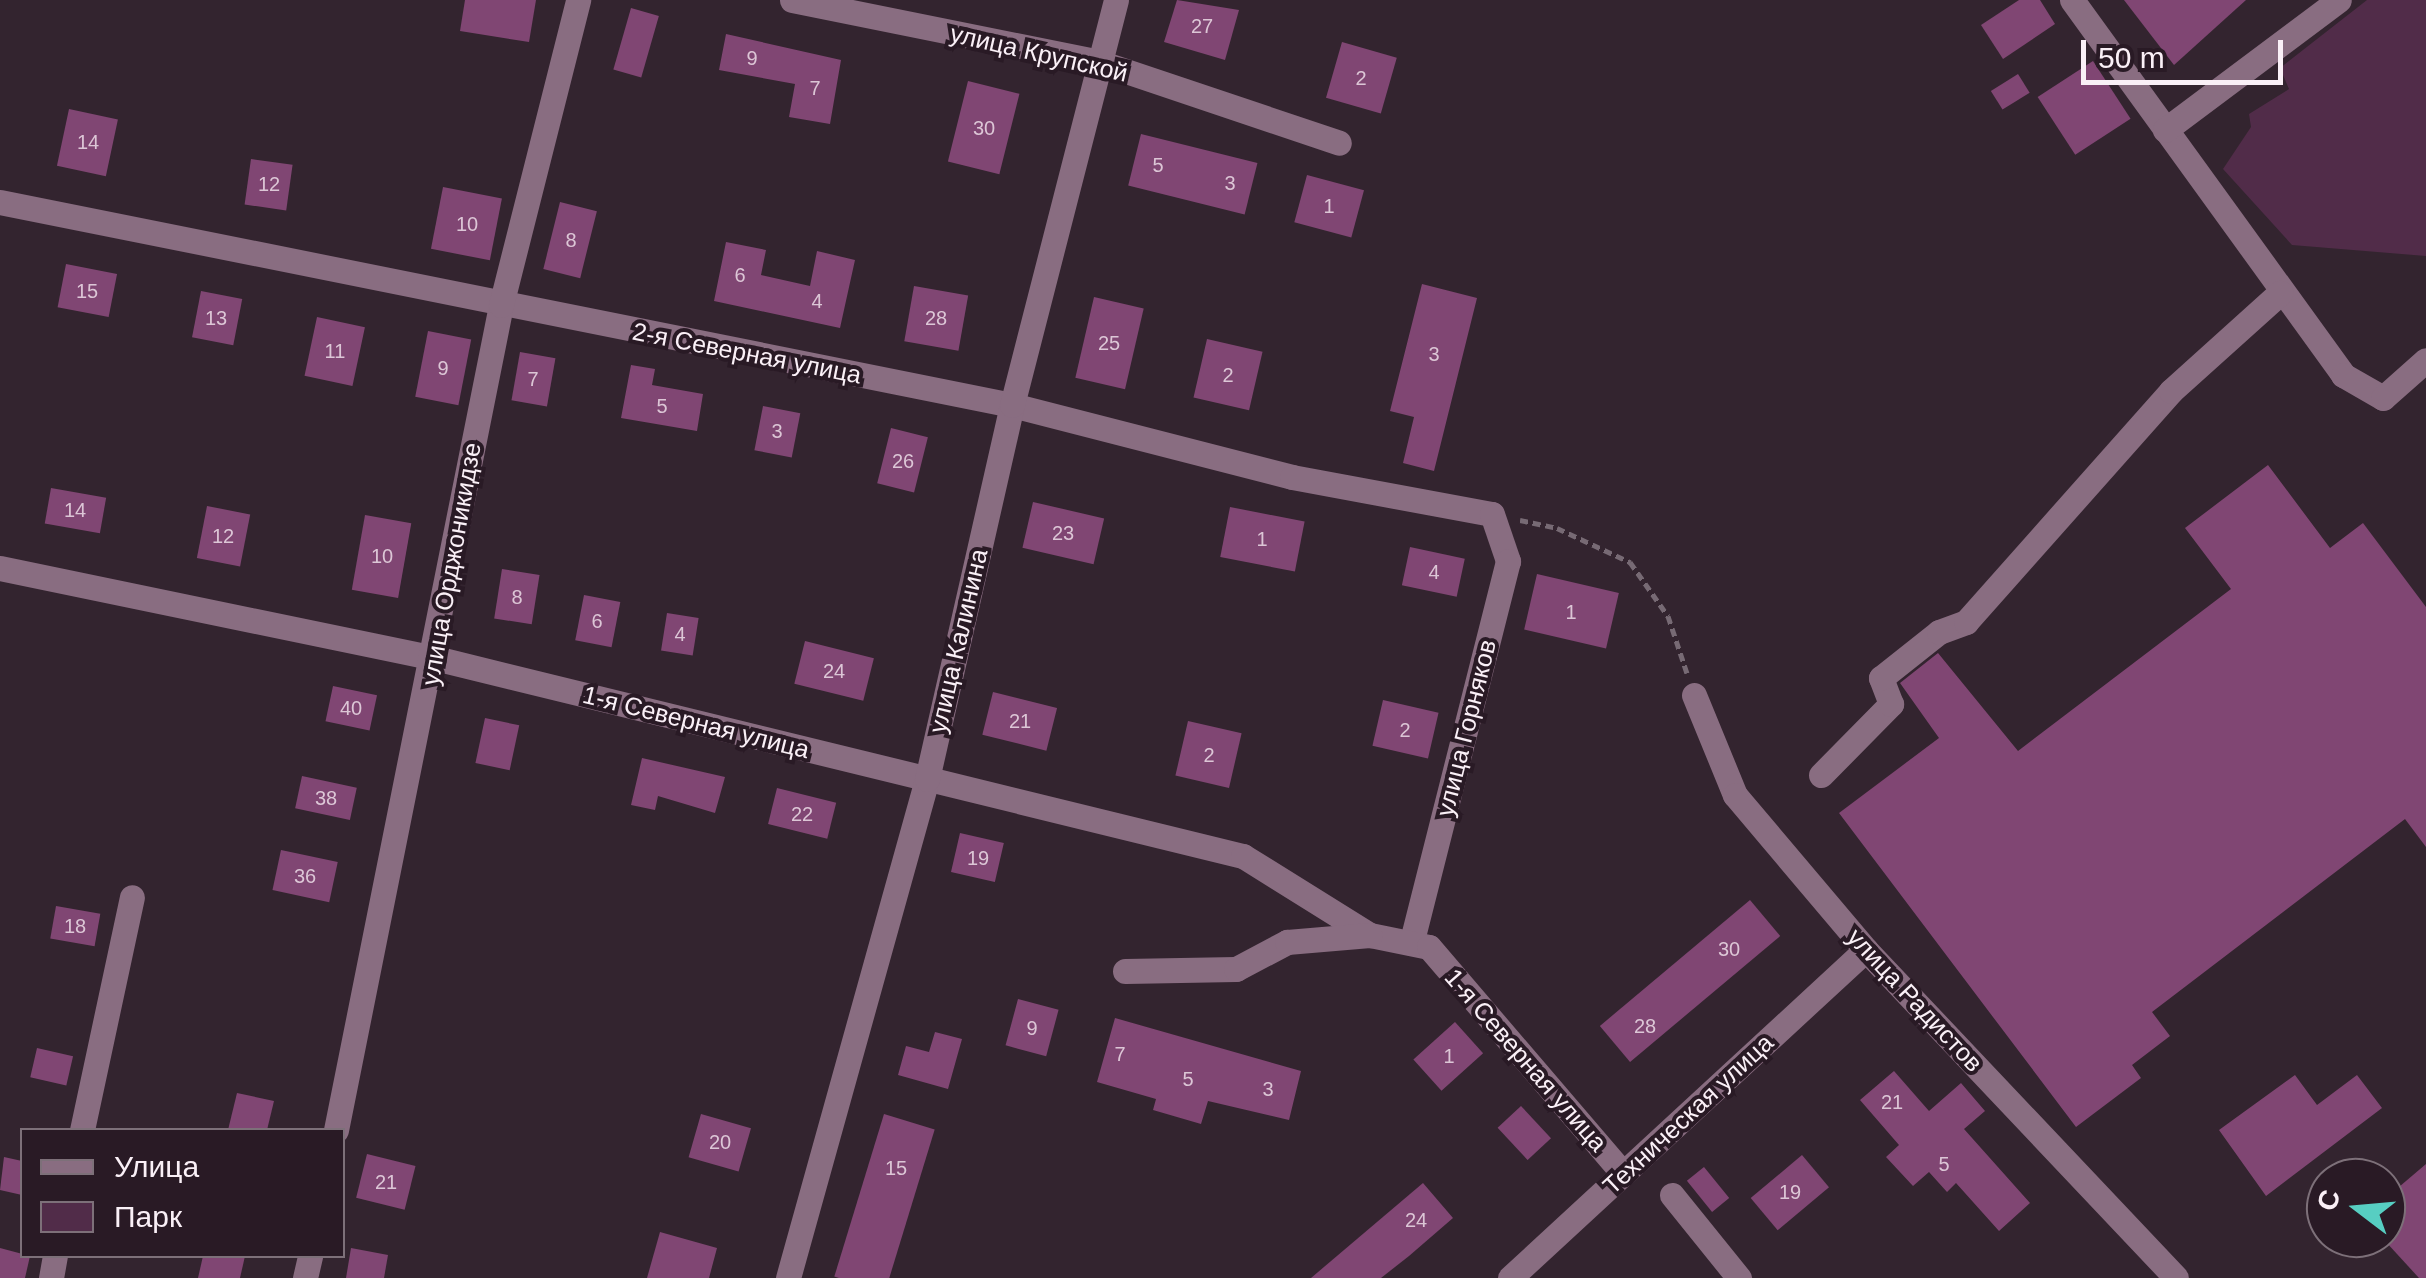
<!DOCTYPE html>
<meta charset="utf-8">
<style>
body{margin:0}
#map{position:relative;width:2426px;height:1278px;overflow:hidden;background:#33242f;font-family:Arial,sans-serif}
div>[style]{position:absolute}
.green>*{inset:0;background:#512c49}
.building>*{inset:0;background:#804673;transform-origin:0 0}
.path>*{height:5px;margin-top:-2.5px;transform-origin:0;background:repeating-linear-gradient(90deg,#776a74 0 8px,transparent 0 13px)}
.minor>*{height:25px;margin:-12.5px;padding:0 12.5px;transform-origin:12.5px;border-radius:12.5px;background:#896d81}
span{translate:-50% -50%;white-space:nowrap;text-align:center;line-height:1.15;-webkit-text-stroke:8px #291a25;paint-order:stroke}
.number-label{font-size:20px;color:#dcc6d6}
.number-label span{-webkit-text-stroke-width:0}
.street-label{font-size:25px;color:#faf0f7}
.legend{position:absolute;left:20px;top:1128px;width:325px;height:130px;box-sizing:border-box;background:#291a25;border:2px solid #7d7079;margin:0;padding:12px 18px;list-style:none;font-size:30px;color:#faf0f7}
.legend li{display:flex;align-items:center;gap:20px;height:50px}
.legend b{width:50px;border:2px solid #7d7079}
.north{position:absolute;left:2306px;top:1158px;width:100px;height:100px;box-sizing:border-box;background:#291a25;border:2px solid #7d7079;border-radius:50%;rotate:286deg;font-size:28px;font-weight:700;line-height:40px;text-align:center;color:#faf0f7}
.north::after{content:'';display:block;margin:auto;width:35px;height:45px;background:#57cec2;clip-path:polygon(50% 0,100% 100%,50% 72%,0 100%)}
.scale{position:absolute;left:2081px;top:40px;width:202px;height:45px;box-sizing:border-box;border:5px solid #faf0f7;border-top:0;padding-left:12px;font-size:30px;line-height:35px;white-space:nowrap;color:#faf0f7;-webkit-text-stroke:8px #291a25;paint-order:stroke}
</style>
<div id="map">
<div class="green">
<i style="clip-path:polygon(2367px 0,2426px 0,2426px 256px,2292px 245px,2223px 169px,2251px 127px,2249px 114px,2289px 89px,2280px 68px)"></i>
</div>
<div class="building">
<i style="clip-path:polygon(465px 0,536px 0,529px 42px,460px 31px)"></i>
<i style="clip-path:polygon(1177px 0,1239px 10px,1225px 60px,1164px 42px)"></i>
<i style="clip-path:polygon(2019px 0,2040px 0,2055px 24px,2003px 59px,1981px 25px)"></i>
<i style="clip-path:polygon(2124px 0,2246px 0,2174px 65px)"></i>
<i style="left:631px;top:8px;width:29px;height:64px;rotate:16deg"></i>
<i style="clip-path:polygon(726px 34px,841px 60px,830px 124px,789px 117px,795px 84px,719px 70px)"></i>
<i style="left:1342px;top:42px;width:57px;height:58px;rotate:16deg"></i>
<i style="left:2093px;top:61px;width:69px;height:66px;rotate:57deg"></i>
<i style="left:2018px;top:74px;width:22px;height:32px;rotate:58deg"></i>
<i style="left:968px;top:81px;width:53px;height:83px;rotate:14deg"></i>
<i style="left:69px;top:109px;width:50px;height:58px;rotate:12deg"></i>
<i style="left:1141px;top:134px;width:120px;height:53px;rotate:14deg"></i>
<i style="left:251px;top:159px;width:42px;height:46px;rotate:8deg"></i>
<i style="left:1307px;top:175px;width:59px;height:49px;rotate:15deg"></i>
<i style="left:443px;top:187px;width:60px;height:63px;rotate:11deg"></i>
<i style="left:560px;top:202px;width:38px;height:69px;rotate:14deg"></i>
<i style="clip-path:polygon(726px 242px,766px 250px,761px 275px,810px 286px,817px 251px,855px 260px,840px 328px,714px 301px)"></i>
<i style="left:66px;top:264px;width:52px;height:44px;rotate:11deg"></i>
<i style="clip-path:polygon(1422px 284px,1477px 298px,1434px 471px,1403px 463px,1414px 417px,1390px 411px)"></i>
<i style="left:914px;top:286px;width:55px;height:56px;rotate:10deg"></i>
<i style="left:201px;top:291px;width:42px;height:47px;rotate:11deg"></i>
<i style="left:1094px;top:297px;width:51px;height:83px;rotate:13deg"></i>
<i style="left:317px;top:317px;width:49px;height:60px;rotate:12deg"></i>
<i style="left:428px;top:331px;width:44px;height:67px;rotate:11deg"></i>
<i style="left:1207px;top:339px;width:57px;height:60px;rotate:13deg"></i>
<i style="left:520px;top:352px;width:36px;height:49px;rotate:10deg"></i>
<i style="clip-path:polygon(631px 365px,655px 369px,652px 385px,703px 394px,697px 431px,621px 418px)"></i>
<i style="left:763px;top:406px;width:38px;height:45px;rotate:11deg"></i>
<i style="left:891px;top:428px;width:38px;height:57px;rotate:14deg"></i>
<i style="clip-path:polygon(2268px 465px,2330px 548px,2363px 523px,2426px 607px,2426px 847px,2405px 819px,2152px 1012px,2170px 1036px,2132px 1065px,2141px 1078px,2076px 1127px,1839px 813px,1939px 738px,1900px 683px,1938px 653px,2018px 751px,2231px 589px,2185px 528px)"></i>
<i style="left:51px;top:488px;width:56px;height:36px;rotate:10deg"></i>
<i style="left:1033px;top:502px;width:73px;height:47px;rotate:13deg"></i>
<i style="left:207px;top:506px;width:44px;height:53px;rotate:11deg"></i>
<i style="left:1230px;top:507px;width:76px;height:51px;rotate:11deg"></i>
<i style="left:365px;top:515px;width:47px;height:76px;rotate:10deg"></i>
<i style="left:1410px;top:547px;width:56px;height:39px;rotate:12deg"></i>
<i style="left:502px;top:569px;width:38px;height:50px;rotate:9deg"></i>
<i style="left:1537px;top:574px;width:84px;height:57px;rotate:13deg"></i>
<i style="left:584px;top:595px;width:37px;height:46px;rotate:11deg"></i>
<i style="left:667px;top:613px;width:32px;height:38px;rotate:9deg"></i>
<i style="left:805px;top:641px;width:71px;height:44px;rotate:14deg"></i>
<i style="left:333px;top:686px;width:45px;height:36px;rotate:12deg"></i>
<i style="left:993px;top:692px;width:66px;height:44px;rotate:14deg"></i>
<i style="left:1383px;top:700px;width:57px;height:47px;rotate:13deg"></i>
<i style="left:485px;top:718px;width:35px;height:46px;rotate:12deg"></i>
<i style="left:1188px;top:721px;width:55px;height:56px;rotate:13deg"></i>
<i style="clip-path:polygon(642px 758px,725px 777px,715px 813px,658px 796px,655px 810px,631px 805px)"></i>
<i style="left:302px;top:776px;width:56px;height:33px;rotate:12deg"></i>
<i style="left:777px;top:788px;width:61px;height:37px;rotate:14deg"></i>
<i style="left:960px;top:833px;width:45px;height:40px;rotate:13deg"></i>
<i style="left:281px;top:850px;width:58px;height:41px;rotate:12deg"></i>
<i style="left:1750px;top:900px;width:47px;height:196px;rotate:50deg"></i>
<i style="left:56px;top:906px;width:45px;height:33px;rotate:10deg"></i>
<i style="left:1018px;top:999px;width:42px;height:48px;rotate:15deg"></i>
<i style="clip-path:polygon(1115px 1018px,1301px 1071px,1289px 1120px,1208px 1101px,1201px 1124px,1153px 1110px,1156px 1099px,1097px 1082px)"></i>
<i style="left:1455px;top:1022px;width:42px;height:56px;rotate:48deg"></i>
<i style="clip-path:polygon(935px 1032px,962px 1039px,948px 1089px,898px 1075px,906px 1046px,929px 1052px)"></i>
<i style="left:37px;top:1048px;width:37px;height:30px;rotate:13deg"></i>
<i style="clip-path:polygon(1894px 1071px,1929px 1111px,1961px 1083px,1985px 1111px,1964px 1129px,2030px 1203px,1999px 1231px,1956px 1183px,1947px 1192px,1929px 1172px,1913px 1186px,1886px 1157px,1899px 1145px,1860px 1100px)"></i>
<i style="clip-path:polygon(2295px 1075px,2317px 1105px,2357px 1075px,2382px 1108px,2266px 1196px,2219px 1130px)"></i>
<i style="clip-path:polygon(237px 1093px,274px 1101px,267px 1130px,228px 1130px)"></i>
<i style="left:1521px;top:1106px;width:44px;height:32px;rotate:47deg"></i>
<i style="left:701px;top:1114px;width:52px;height:45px;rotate:16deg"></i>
<i style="left:884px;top:1114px;width:53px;height:170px;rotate:17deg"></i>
<i style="left:367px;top:1154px;width:50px;height:45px;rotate:14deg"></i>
<i style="left:1802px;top:1155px;width:42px;height:67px;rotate:50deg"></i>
<i style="clip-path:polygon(4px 1157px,22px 1161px,22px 1195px,0 1190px)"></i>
<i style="clip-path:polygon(2426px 1164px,2426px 1278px,2419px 1278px,2386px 1242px,2386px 1198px)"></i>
<i style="left:1704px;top:1167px;width:40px;height:22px;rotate:51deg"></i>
<i style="clip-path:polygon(1423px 1183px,1453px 1218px,1409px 1256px,1381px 1278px,1311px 1278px)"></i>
<i style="clip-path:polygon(660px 1232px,717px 1248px,709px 1278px,647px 1278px)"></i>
<i style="clip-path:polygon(0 1248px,30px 1256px,25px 1278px,0 1278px)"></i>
<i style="clip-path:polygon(351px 1248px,388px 1255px,384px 1278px,346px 1278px)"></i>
<i style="clip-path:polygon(203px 1256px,245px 1256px,240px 1278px,198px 1278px)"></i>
</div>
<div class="path">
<i style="left:1520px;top:520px;width:38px;rotate:12deg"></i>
<i style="left:1557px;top:528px;width:81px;rotate:25deg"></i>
<i style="left:1630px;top:562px;width:66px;rotate:54.9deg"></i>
<i style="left:1668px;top:616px;width:60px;rotate:71.6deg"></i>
</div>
<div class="minor">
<i style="left:792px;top:0;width:313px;rotate:11.4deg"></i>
<i style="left:1099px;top:62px;width:253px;rotate:18.6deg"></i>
<i style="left:2072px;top:0;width:463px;rotate:54.1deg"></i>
<i style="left:2343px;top:375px;width:46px;rotate:29.9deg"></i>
<i style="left:2383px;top:398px;width:57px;rotate:-41.5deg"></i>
<i style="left:2165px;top:130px;width:217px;rotate:-36.8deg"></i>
<i style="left:0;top:202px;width:1032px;rotate:11.34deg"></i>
<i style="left:1012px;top:405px;width:289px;rotate:14.4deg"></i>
<i style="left:1292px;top:477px;width:203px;rotate:10.5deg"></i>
<i style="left:1492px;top:514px;width:50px;rotate:71.2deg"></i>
<i style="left:1508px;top:561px;width:394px;rotate:104.2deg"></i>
<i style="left:0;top:568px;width:444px;rotate:11.7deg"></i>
<i style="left:435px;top:658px;width:832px;rotate:13.77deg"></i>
<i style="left:1243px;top:856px;width:150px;rotate:31.9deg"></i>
<i style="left:1370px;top:935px;width:60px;rotate:11.5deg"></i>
<i style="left:1429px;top:947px;width:298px;rotate:49.4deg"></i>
<i style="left:1694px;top:695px;width:108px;rotate:67.7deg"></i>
<i style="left:1735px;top:795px;width:203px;rotate:49.8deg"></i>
<i style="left:1866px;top:950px;width:451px;rotate:46.6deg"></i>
<i style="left:1821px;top:775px;width:100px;rotate:-45.4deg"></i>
<i style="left:1891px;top:704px;width:28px;rotate:-111deg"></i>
<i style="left:1881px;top:678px;width:74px;rotate:-38.4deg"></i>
<i style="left:1939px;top:632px;width:29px;rotate:-20deg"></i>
<i style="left:1966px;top:622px;width:309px;rotate:-48.4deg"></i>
<i style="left:2171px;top:391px;width:147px;rotate:-42deg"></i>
<i style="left:1125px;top:971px;width:111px;rotate:-1deg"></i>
<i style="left:1236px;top:969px;width:58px;rotate:-27.9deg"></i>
<i style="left:1287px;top:942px;width:83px;rotate:-4.8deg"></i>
<i style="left:82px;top:1130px;width:238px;rotate:-77.9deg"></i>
<i style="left:336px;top:1130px;width:841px;rotate:-78.69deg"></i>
<i style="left:501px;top:305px;width:315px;rotate:-75.8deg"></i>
<i style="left:1672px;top:1195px;width:107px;rotate:51.1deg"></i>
<i style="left:51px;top:1278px;width:22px;rotate:-80deg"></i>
<i style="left:305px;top:1278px;width:23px;rotate:-77deg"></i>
<i style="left:788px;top:1278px;width:518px;rotate:-74.43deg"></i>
<i style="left:927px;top:779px;width:384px;rotate:-77.2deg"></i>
<i style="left:1012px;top:405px;width:418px;rotate:-75.6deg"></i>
<i style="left:1510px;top:1278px;width:484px;rotate:-42.7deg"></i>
</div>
<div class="number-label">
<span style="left:1202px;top:26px">27</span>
<span style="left:752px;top:58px">9</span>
<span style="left:1361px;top:78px">2</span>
<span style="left:815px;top:88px">7</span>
<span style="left:984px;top:128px">30</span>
<span style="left:88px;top:142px">14</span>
<span style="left:1158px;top:165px">5</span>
<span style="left:1230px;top:183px">3</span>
<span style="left:269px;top:184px">12</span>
<span style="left:1329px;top:206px">1</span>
<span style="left:467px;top:224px">10</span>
<span style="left:571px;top:240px">8</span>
<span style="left:740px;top:275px">6</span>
<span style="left:87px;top:291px">15</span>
<span style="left:817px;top:301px">4</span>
<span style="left:216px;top:318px">13</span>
<span style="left:936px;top:318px">28</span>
<span style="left:1109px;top:343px">25</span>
<span style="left:335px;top:351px">11</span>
<span style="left:1434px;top:354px">3</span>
<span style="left:443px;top:368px">9</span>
<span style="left:1228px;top:375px">2</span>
<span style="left:533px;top:379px">7</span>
<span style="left:662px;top:406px">5</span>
<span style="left:777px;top:431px">3</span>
<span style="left:903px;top:461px">26</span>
<span style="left:75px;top:510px">14</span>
<span style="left:1063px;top:533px">23</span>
<span style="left:223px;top:536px">12</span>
<span style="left:1262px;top:539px">1</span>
<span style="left:382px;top:556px">10</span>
<span style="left:1434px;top:572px">4</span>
<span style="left:517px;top:597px">8</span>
<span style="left:1571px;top:612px">1</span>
<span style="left:597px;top:621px">6</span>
<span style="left:680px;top:634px">4</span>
<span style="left:834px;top:671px">24</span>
<span style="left:351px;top:708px">40</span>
<span style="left:1020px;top:721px">21</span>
<span style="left:1405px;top:730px">2</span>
<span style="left:1209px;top:755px">2</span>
<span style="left:326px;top:798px">38</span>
<span style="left:802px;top:814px">22</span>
<span style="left:978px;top:858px">19</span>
<span style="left:305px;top:876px">36</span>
<span style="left:75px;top:926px">18</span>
<span style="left:1729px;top:949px">30</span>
<span style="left:1645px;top:1026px">28</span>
<span style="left:1032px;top:1028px">9</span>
<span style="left:1120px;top:1054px">7</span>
<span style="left:1449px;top:1056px">1</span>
<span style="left:1188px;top:1079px">5</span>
<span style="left:1268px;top:1089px">3</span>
<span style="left:1892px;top:1102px">21</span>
<span style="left:720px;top:1142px">20</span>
<span style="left:1944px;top:1164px">5</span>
<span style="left:896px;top:1168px">15</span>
<span style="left:386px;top:1182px">21</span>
<span style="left:1790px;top:1192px">19</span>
<span style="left:1416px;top:1220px">24</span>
</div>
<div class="street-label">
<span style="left:1039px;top:53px;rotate:13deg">улица Крупской</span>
<span style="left:747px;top:353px;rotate:11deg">2-я Северная улица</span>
<span style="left:451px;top:564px;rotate:-80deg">улица Орджоникидзе</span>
<span style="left:958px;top:641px;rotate:-77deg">улица Калинина</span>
<span style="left:696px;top:722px;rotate:14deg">1-я Северная улица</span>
<span style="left:1466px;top:728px;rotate:-76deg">улица Горняков</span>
<span style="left:1915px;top:1000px;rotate:47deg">улица Радистов</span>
<span style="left:1526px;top:1060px;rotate:49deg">1-я Северная улица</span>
<span style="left:1688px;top:1114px;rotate:-43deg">Техническая улица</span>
</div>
<ul class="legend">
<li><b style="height:12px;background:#896d81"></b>Улица</li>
<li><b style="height:28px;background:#512c49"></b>Парк</li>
</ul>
<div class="north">С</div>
<div class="scale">50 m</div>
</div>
